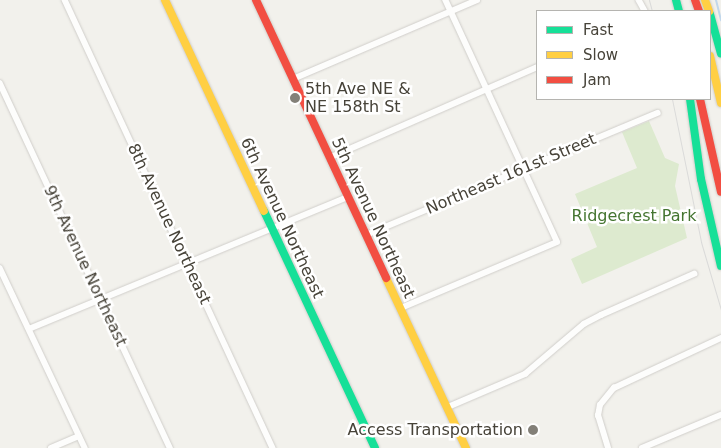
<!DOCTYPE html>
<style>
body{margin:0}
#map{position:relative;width:721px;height:448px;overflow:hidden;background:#f2f1ec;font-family:"DejaVu Sans",sans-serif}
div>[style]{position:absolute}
.green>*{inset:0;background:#ddeacf}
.stream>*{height:2px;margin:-1px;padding:0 1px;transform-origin:1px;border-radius:1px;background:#c1d7eb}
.roads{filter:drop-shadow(0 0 1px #d0ceca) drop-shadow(0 0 1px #d0ceca)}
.street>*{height:5.5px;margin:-2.75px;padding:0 2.75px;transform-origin:2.75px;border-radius:2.75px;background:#fdfdfc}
.fast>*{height:8px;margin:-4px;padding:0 4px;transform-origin:4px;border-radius:4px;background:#16e098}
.slow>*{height:8px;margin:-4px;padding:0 4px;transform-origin:4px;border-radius:4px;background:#ffcf43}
.jam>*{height:8px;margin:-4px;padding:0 4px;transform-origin:4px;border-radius:4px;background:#f24e42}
.tram>*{height:1px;margin:-0.5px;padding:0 0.5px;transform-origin:0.5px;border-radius:0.5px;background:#dadad9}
.dots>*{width:14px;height:14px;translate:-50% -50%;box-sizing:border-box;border:2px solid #fff;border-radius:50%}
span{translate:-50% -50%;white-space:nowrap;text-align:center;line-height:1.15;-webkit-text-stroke:5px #fff;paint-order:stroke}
.poi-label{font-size:16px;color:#474339}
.left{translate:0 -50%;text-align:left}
.right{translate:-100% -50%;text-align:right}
.street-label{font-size:16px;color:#474339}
.park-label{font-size:16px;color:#447530}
.legend{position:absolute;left:536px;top:10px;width:175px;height:90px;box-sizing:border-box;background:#fff;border:1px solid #b5b4b0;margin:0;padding:6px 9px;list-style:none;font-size:15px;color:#474339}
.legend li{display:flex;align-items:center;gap:10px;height:25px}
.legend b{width:25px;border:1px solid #b5b4b0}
</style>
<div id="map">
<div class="green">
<i style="clip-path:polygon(649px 121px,665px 158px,679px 164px,675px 186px,687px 238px,582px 284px,571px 259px,597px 247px,575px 194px,637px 168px,622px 132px)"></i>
</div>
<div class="stream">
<i style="left:716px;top:0;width:21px;rotate:76deg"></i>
</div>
<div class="roads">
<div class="street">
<i style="left:65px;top:0;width:494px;rotate:65.1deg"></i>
<i style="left:639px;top:0;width:13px;rotate:61deg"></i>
<i style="left:293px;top:79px;width:200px;rotate:-23.2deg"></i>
<i style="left:0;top:83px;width:403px;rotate:65deg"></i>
<i style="left:329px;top:158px;width:227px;rotate:-23.6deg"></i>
<i style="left:366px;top:235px;width:316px;rotate:-22.7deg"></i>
<i style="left:0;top:268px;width:199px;rotate:64.7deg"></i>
<i style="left:401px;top:308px;width:169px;rotate:-22.9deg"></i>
<i style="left:557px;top:242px;width:267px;rotate:-114.8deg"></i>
<i style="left:29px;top:329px;width:345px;rotate:-22.5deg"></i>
<i style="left:448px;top:407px;width:84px;rotate:-23.2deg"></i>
<i style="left:525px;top:374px;width:77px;rotate:-40.3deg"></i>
<i style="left:584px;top:324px;width:19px;rotate:-28deg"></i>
<i style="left:601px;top:315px;width:102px;rotate:-23.8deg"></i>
<i style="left:51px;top:448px;width:30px;rotate:-23deg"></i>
<i style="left:608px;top:448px;width:34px;rotate:-107deg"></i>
<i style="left:598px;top:416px;width:11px;rotate:-80deg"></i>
<i style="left:600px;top:405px;width:22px;rotate:-51deg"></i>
<i style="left:614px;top:388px;width:118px;rotate:-25deg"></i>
<i style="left:642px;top:448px;width:86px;rotate:-22.7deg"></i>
</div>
<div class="fast">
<i style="left:676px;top:0;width:11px;rotate:75deg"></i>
<i style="left:710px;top:14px;width:41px;rotate:74.6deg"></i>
<i style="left:690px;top:99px;width:81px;rotate:82.2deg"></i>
<i style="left:701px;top:179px;width:89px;rotate:77.1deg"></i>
<i style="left:264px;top:211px;width:262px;rotate:64.9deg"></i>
</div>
<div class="slow">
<i style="left:165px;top:0;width:233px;rotate:64.9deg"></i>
<i style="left:705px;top:0;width:12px;rotate:70deg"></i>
<i style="left:710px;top:56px;width:48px;rotate:76.8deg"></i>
<i style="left:386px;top:278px;width:188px;rotate:64.8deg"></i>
</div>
<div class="jam">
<i style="left:256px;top:0;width:307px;rotate:64.9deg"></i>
<i style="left:695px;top:0;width:12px;rotate:70deg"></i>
<i style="left:700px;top:99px;width:95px;rotate:77.3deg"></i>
</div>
</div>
<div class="tram">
<i style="left:649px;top:0;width:11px;rotate:75deg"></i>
<i style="left:672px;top:99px;width:146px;rotate:78.5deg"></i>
<i style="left:701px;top:242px;width:71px;rotate:73.6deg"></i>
</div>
<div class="dots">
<i style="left:295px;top:98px;background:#838078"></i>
<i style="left:533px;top:430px;background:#838078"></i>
</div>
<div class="poi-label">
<span class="left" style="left:305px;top:98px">5th Ave NE &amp;<br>NE 158th St</span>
<span class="right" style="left:523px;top:430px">Access Transportation</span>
</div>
<div class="street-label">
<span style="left:511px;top:174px;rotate:-23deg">Northeast 161st Street</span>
<span style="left:282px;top:218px;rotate:65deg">6th Avenue Northeast</span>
<span style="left:373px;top:218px;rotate:65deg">5th Avenue Northeast</span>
<span style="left:169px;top:224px;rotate:65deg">8th Avenue Northeast</span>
<span style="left:85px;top:266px;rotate:65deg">9th Avenue Northeast</span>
</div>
<div class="park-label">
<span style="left:634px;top:216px">Ridgecrest Park</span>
</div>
<ul class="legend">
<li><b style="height:6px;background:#16e098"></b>Fast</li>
<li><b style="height:6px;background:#ffcf43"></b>Slow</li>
<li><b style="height:6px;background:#f24e42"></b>Jam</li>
</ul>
</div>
